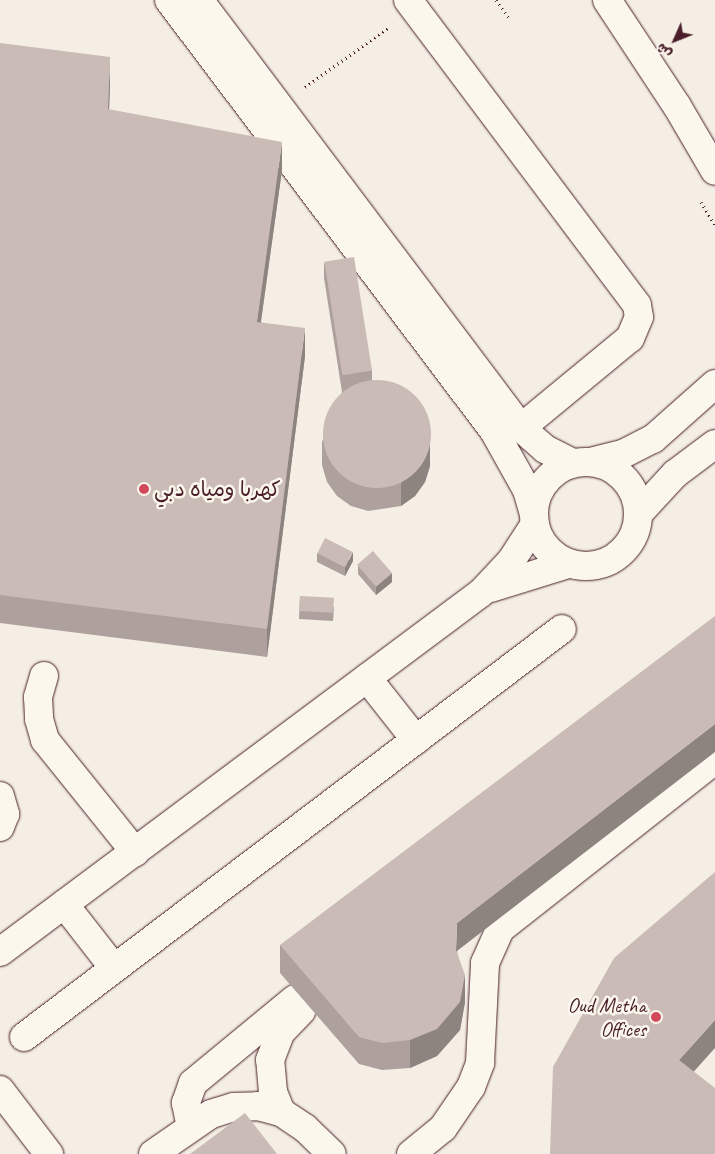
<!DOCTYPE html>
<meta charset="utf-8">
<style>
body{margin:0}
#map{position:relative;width:715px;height:1154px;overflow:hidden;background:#f4eee4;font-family:Caveat,"Playpen Sans Arabic",sans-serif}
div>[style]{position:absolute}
.path>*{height:3px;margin-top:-1.5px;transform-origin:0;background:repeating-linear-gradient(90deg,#4a1f2b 0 1px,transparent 0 5px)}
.roads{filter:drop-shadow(0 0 1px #4a1f2b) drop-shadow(0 0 1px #4a1f2b)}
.minor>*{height:28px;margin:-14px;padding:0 14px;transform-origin:14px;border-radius:14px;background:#fbf7ec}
.minor>.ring{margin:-14px;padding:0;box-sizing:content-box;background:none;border:28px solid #fbf7ec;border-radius:50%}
.highway>*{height:28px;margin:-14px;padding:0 14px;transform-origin:14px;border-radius:14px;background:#fbf7ec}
.wall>*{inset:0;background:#aea19d}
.shaded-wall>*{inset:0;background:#8d837f}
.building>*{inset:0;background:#cabbb6;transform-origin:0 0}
.round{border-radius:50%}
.dots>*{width:14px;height:14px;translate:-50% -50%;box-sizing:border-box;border:2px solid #fbf7ec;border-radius:50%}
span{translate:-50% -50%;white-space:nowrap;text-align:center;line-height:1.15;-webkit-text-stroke:5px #fbf7ec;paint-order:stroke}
.poi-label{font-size:21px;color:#4a1f2b}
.left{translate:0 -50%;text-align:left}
.right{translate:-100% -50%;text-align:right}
.north{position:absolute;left:650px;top:15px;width:50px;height:50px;-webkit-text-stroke:4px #fbf7ec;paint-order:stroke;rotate:226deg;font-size:14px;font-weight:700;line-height:20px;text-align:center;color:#4a1f2b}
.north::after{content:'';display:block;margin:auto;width:18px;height:22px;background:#4a1f2b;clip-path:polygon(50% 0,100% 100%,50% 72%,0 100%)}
</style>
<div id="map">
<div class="path">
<i style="left:496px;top:0;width:21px;rotate:55deg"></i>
<i style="left:305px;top:87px;width:103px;rotate:-35.5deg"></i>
<i style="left:701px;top:202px;width:27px;rotate:59deg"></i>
</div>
<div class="roads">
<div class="minor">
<i style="left:169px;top:0;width:540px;rotate:52.98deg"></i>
<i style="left:494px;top:431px;width:68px;rotate:60.8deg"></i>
<i style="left:527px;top:490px;width:26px;rotate:74deg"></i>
<i style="left:199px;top:0;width:536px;rotate:53.04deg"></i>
<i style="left:521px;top:428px;width:32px;rotate:41deg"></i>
<i style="left:545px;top:449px;width:31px;rotate:27deg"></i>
<i style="left:408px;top:0;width:381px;rotate:53.1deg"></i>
<i style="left:637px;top:305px;width:12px;rotate:81deg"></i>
<i style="left:639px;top:317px;width:23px;rotate:113deg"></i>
<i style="left:630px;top:338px;width:141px;rotate:140.5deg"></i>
<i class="ring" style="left:534px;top:462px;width:76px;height:76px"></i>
<i style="left:590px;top:462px;width:34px;rotate:-14deg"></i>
<i style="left:623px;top:454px;width:34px;rotate:-27deg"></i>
<i style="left:653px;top:439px;width:83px;rotate:-41.6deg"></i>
<i style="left:639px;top:513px;width:53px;rotate:-47.3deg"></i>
<i style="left:675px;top:474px;width:50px;rotate:-36.9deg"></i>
<i style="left:491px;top:588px;width:81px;rotate:-17.3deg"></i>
<i style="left:44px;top:676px;width:22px;rotate:106deg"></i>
<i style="left:38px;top:697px;width:22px;rotate:87deg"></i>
<i style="left:39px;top:719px;width:22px;rotate:74deg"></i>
<i style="left:45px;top:740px;width:144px;rotate:51.2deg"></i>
<i style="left:367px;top:678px;width:79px;rotate:51.7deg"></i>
<i style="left:0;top:796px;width:19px;rotate:74deg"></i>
<i style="left:5px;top:814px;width:14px;rotate:111deg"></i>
<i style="left:64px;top:904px;width:81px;rotate:52deg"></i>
<i style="left:0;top:952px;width:600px;rotate:-36.74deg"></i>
<i style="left:481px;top:593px;width:44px;rotate:-46.8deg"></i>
<i style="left:511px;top:561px;width:44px;rotate:-57deg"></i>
<i style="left:24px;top:1037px;width:675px;rotate:-37.18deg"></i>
<i style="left:0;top:1090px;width:81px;rotate:52.6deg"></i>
<i style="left:281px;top:1112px;width:22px;rotate:-112deg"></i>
<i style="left:273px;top:1092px;width:32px;rotate:-95deg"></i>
<i style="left:270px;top:1060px;width:30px;rotate:-69deg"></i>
<i style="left:281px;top:1032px;width:29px;rotate:-46deg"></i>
<i style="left:191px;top:1127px;width:25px;rotate:-102deg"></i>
<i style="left:186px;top:1103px;width:21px;rotate:-71deg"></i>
<i style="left:193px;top:1083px;width:132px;rotate:-39.5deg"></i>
<i style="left:153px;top:1154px;width:70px;rotate:-34.6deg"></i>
<i style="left:211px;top:1114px;width:24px;rotate:-17deg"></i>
<i style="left:234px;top:1107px;width:24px;rotate:-2deg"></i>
<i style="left:258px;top:1106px;width:24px;rotate:15deg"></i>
<i style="left:281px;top:1112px;width:29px;rotate:34deg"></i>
<i style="left:305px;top:1128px;width:37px;rotate:44deg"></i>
<i style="left:411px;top:1154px;width:41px;rotate:-39.1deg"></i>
<i style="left:443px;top:1128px;width:50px;rotate:-55.7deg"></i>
<i style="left:471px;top:1087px;width:26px;rotate:-69deg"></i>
<i style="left:480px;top:1063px;width:100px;rotate:-87.1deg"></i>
<i style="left:485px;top:963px;width:37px;rotate:-66deg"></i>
<i style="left:500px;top:929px;width:273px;rotate:-38.2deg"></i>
</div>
<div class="highway">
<i style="left:607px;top:0;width:127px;rotate:56.6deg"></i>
<i style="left:677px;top:106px;width:75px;rotate:59.7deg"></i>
</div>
</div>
<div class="wall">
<i style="clip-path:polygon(0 43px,110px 85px,109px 110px,282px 170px,261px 322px,305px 356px,267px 657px,0 623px)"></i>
<i style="clip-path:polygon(324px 262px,372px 371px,372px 382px,430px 466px,425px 482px,415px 496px,401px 506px,368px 511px,351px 506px,337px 496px,327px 482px,322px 465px,322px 442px,342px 392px,324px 278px)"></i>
<i style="clip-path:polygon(317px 553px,353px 561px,345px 576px,317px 562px)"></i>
<i style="clip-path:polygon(358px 565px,392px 582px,376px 595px,358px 574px)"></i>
<i style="clip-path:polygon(300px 596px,334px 607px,333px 621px,299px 619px)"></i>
<i style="clip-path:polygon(280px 945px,457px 951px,465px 1002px,460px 1030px,437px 1056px,410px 1068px,382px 1070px,359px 1064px,280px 973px)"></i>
</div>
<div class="shaded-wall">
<i style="clip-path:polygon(110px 57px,110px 85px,108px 137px,108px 109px)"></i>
<i style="clip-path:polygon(282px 142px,282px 170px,257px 349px,257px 322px)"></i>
<i style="clip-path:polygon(305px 328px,305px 356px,267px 657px,267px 629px)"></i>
<i style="clip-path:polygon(430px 443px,430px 466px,425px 482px,415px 496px,401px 506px,401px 483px)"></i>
<i style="clip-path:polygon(353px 552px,353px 561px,345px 576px,345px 568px)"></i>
<i style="clip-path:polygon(392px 573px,392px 582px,376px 595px,376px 586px)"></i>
<i style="clip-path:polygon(715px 724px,715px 752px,457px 951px,456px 977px,456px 950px,457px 923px)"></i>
<i style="clip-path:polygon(465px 975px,465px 1002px,460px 1030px,437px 1056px,410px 1068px,410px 1040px)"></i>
<i style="clip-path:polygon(715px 1020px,715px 1048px,679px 1088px,679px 1060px)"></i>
</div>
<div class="building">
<i style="clip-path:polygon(0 43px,110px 57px,108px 109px,282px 142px,257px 322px,305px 328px,267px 629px,0 595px)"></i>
<i style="left:354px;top:257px;width:115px;height:30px;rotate:81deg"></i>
<i class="round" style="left:323px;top:380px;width:108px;height:108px"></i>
<i style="left:325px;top:538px;width:31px;height:17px;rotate:27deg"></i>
<i style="left:373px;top:551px;width:29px;height:21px;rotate:49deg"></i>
<i style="left:300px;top:596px;width:34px;height:15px;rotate:3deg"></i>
<i style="clip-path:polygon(715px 616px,715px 724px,457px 923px,456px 950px,465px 975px,460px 1002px,437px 1029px,410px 1040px,382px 1043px,359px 1037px,280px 945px)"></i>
<i style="clip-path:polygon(715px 872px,715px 1020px,679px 1060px,715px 1088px,715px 1154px,550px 1154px,553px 1067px,614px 958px)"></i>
<i style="clip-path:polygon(245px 1113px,277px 1154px,190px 1154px)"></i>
</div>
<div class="dots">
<i style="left:144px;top:489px;background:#d1495b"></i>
<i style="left:656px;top:1017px;background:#d1495b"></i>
</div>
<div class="poi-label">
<span class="left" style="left:154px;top:489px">كهربا ومياه دبي</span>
<span class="right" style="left:646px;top:1017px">Oud Metha<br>Offices</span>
</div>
<div class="north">ش</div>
</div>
